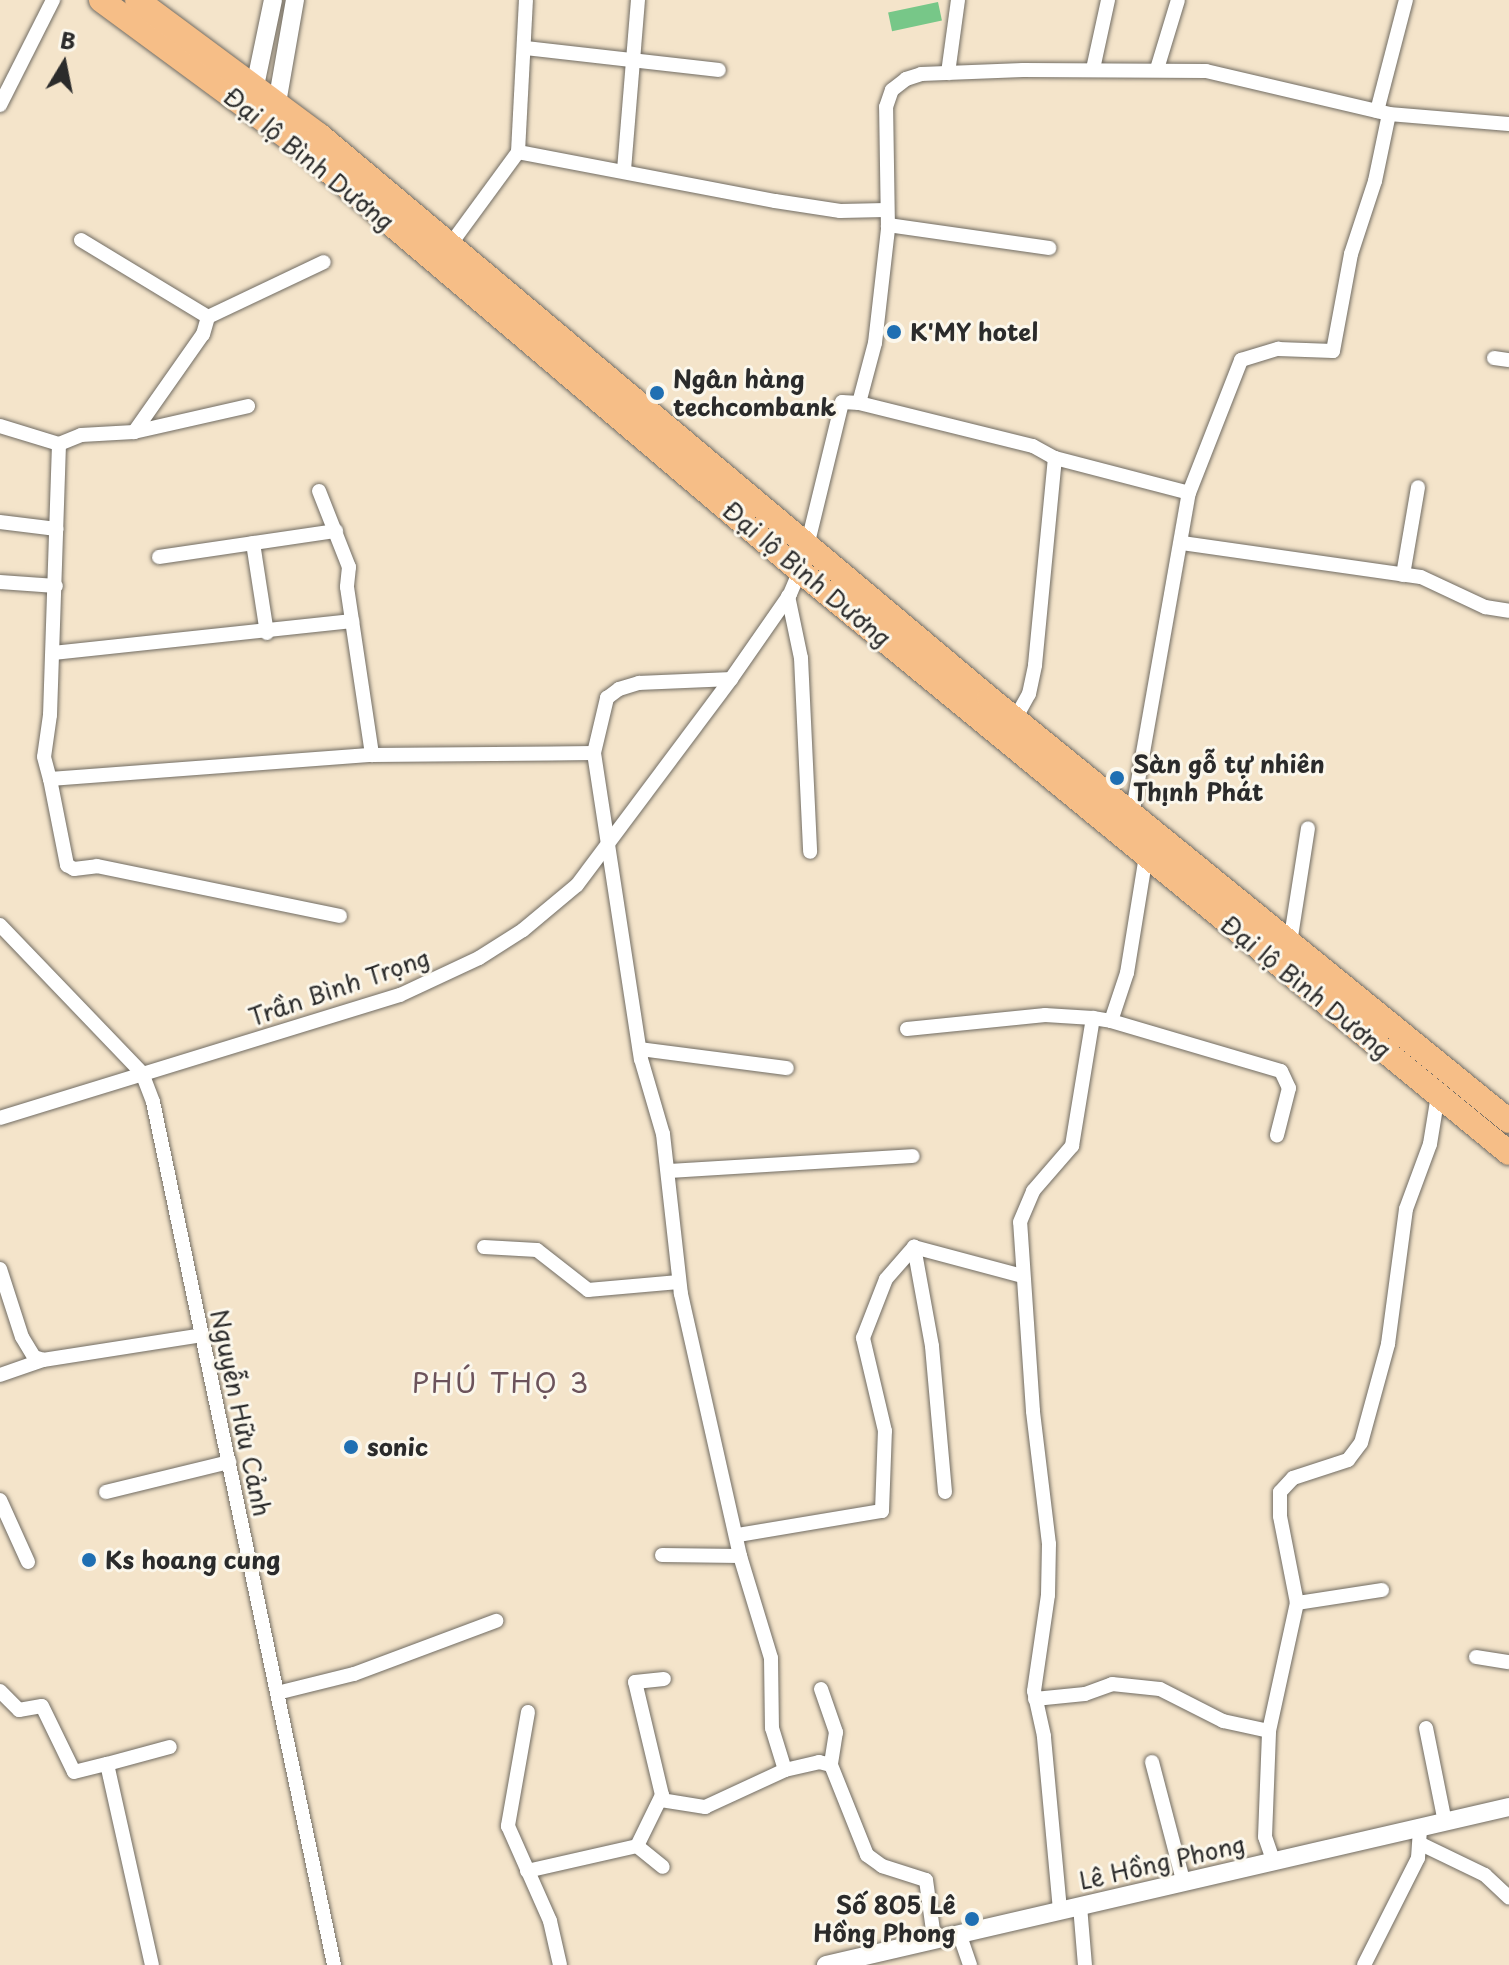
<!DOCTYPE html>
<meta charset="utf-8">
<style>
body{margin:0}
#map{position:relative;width:1509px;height:1965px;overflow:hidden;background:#f4e4ca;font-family:"Playpen Sans",sans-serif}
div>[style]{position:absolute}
.green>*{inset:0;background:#77c788;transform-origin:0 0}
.roads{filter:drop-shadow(0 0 2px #716c63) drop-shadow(0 0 2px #716c63)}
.minor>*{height:14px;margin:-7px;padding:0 7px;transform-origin:7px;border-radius:7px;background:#fff}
.tertiary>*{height:18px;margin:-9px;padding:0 9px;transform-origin:9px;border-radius:9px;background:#fff}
.trunk>*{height:24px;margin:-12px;padding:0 12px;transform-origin:12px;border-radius:12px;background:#f6be87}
.dots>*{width:22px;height:22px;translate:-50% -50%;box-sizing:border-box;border:4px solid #fbf7ec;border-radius:50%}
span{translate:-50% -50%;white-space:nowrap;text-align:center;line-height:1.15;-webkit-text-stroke:6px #fbf7ec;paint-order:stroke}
.street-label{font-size:24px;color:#2b2b2b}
.poi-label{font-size:24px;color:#2b2b2b;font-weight:700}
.left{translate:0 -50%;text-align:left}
.right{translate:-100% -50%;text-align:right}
.quarter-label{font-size:28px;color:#6c535b;letter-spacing:2px}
.north{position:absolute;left:24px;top:24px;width:80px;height:80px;-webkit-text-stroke:6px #fbf7ec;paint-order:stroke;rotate:10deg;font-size:22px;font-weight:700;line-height:32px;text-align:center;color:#2b2b2b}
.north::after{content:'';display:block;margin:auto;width:28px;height:36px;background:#2b2b2b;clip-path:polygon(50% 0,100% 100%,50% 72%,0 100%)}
</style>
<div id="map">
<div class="green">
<i style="left:938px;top:2px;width:19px;height:51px;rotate:78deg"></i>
</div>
<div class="roads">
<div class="minor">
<i style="left:526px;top:48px;width:194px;rotate:6.5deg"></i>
<i style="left:1093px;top:69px;width:71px;rotate:-77.7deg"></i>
<i style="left:1157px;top:69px;width:72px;rotate:-73.1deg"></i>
<i style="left:948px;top:73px;width:74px;rotate:-82.2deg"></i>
<i style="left:0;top:105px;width:118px;rotate:-63.2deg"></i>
<i style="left:1377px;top:111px;width:115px;rotate:-75.4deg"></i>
<i style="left:518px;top:152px;width:152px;rotate:-87deg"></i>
<i style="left:624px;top:170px;width:171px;rotate:-85.3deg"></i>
<i style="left:888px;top:225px;width:163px;rotate:8.1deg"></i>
<i style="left:81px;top:240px;width:149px;rotate:31.2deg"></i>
<i style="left:208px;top:317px;width:18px;rotate:106deg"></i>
<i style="left:203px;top:334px;width:120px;rotate:125.1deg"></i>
<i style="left:450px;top:245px;width:115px;rotate:-53.8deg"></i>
<i style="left:518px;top:152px;width:262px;rotate:10.8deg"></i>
<i style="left:775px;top:201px;width:66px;rotate:8.7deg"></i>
<i style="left:840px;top:211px;width:46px;rotate:-1.2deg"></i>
<i style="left:208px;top:317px;width:128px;rotate:-25.4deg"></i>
<i style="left:1494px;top:358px;width:15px;rotate:8deg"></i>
<i style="left:859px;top:403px;width:179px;rotate:13.9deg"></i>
<i style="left:1033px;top:446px;width:25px;rotate:29deg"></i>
<i style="left:0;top:426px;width:62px;rotate:17deg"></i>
<i style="left:59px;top:444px;width:24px;rotate:-22deg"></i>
<i style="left:81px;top:435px;width:53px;rotate:-3.2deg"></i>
<i style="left:134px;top:432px;width:117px;rotate:-12.8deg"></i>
<i style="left:59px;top:444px;width:271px;rotate:91.9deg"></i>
<i style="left:50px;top:715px;width:42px;rotate:98.1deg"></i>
<i style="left:44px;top:757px;width:23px;rotate:75deg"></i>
<i style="left:50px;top:779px;width:323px;rotate:-4.3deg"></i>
<i style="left:372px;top:755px;width:222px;rotate:-0.5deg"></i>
<i style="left:594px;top:753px;width:310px;rotate:81.3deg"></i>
<i style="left:641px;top:1059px;width:78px;rotate:73.7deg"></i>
<i style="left:663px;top:1134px;width:161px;rotate:83.6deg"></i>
<i style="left:681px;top:1294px;width:269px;rotate:77.3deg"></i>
<i style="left:740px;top:1556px;width:107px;rotate:73.1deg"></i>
<i style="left:771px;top:1658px;width:70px;rotate:89.2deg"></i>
<i style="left:772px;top:1728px;width:44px;rotate:72.8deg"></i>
<i style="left:785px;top:1770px;width:35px;rotate:-13deg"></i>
<i style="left:819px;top:1762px;width:12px;rotate:14deg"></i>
<i style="left:831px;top:1765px;width:97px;rotate:68.2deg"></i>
<i style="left:867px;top:1855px;width:19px;rotate:36deg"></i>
<i style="left:882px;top:1866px;width:46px;rotate:17.7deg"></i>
<i style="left:926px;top:1880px;width:59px;rotate:82.1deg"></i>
<i style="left:319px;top:491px;width:82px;rotate:68.5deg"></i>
<i style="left:349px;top:567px;width:20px;rotate:96deg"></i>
<i style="left:347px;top:587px;width:170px;rotate:81.5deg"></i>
<i style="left:0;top:522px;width:57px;rotate:7deg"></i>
<i style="left:808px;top:542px;width:144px;rotate:-76.3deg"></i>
<i style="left:842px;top:402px;width:17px;rotate:3deg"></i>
<i style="left:859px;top:403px;width:62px;rotate:-75.1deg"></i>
<i style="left:875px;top:343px;width:115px;rotate:-83.5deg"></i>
<i style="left:888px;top:229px;width:122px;rotate:-90.9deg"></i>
<i style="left:886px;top:107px;width:18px;rotate:-71deg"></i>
<i style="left:892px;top:90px;width:18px;rotate:-38deg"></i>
<i style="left:906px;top:79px;width:16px;rotate:-18deg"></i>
<i style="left:921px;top:74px;width:102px;rotate:-2.2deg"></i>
<i style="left:1023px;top:70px;width:183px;rotate:0.3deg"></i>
<i style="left:1206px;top:71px;width:188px;rotate:13.2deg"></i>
<i style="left:1389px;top:114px;width:120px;rotate:4.8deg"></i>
<i style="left:253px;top:543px;width:91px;rotate:81.2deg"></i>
<i style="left:1182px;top:543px;width:241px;rotate:8.1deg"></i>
<i style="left:1421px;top:577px;width:71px;rotate:25.1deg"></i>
<i style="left:1485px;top:607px;width:24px;rotate:9deg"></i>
<i style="left:159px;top:557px;width:179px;rotate:-8.4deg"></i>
<i style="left:1403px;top:575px;width:89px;rotate:-80.3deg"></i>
<i style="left:0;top:582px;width:56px;rotate:4.1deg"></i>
<i style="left:788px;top:596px;width:63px;rotate:78.2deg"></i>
<i style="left:801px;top:658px;width:194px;rotate:87.3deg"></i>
<i style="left:53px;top:653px;width:301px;rotate:-6.1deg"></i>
<i style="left:1015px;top:719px;width:29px;rotate:-61deg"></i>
<i style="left:1029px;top:694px;width:30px;rotate:-78deg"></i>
<i style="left:1035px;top:665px;width:208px;rotate:-84.5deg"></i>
<i style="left:1055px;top:458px;width:138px;rotate:14.6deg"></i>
<i style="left:594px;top:753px;width:57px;rotate:-76.7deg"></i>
<i style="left:607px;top:698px;width:15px;rotate:-37deg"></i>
<i style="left:619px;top:689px;width:21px;rotate:-17deg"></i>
<i style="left:639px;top:683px;width:92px;rotate:-2.5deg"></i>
<i style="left:50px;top:779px;width:88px;rotate:78.8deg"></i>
<i style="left:67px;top:865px;width:8px;rotate:30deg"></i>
<i style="left:74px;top:869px;width:23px;rotate:-7deg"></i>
<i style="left:97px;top:866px;width:248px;rotate:11.6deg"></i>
<i style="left:1132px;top:815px;width:327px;rotate:-80deg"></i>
<i style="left:1189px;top:493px;width:143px;rotate:-68.6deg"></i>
<i style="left:1241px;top:360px;width:39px;rotate:-17deg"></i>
<i style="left:1278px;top:349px;width:55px;rotate:2.1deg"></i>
<i style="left:1333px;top:351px;width:99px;rotate:-79.5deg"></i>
<i style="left:1351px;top:254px;width:77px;rotate:-71.8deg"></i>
<i style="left:1375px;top:181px;width:68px;rotate:-78.2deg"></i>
<i style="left:0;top:925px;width:205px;rotate:46.2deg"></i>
<i style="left:142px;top:1073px;width:31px;rotate:69deg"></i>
<i style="left:153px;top:1102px;width:882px;rotate:78.15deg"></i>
<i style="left:1290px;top:943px;width:116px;rotate:-81.1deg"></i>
<i style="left:1111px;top:1021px;width:177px;rotate:16.4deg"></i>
<i style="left:1281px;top:1071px;width:19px;rotate:65deg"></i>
<i style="left:1289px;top:1088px;width:49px;rotate:104.3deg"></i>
<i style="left:907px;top:1029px;width:139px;rotate:-5.8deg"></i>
<i style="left:1045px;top:1015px;width:48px;rotate:3.6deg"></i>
<i style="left:640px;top:1049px;width:148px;rotate:7.4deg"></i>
<i style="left:0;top:1118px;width:418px;rotate:-17.1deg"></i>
<i style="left:400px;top:995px;width:87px;rotate:-25.1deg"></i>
<i style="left:479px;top:958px;width:52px;rotate:-32.5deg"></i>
<i style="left:523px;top:930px;width:70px;rotate:-39.8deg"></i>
<i style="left:577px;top:885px;width:257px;rotate:-53.2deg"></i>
<i style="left:731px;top:679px;width:103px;rotate:-55.2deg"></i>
<i style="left:790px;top:594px;width:25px;rotate:-67deg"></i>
<i style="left:668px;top:1171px;width:245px;rotate:-3.5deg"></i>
<i style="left:484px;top:1247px;width:53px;rotate:3.2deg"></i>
<i style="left:537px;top:1250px;width:65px;rotate:38.1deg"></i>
<i style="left:588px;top:1290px;width:91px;rotate:-5deg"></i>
<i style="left:0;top:1269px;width:71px;rotate:72.1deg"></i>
<i style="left:22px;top:1337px;width:23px;rotate:59deg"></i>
<i style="left:34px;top:1357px;width:9px;rotate:18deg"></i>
<i style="left:43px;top:1360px;width:161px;rotate:-8.9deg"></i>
<i style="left:0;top:1375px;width:46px;rotate:-19.2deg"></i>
<i style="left:106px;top:1492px;width:127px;rotate:-13.7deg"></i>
<i style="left:945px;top:1492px;width:147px;rotate:-95.1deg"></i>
<i style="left:932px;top:1346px;width:101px;rotate:-100.3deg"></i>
<i style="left:914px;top:1247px;width:112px;rotate:15deg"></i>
<i style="left:0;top:1500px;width:68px;rotate:65.7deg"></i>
<i style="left:738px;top:1535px;width:146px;rotate:-9.5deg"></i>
<i style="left:882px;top:1511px;width:80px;rotate:-87.9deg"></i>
<i style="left:885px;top:1431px;width:96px;rotate:-103.3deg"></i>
<i style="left:863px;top:1338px;width:63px;rotate:-68.7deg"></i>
<i style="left:886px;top:1279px;width:43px;rotate:-48.8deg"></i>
<i style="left:662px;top:1555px;width:78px;rotate:0.7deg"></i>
<i style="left:1297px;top:1603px;width:86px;rotate:-8.7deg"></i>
<i style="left:1476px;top:1657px;width:33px;rotate:9deg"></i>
<i style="left:821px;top:1689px;width:46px;rotate:70.8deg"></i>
<i style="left:836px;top:1732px;width:33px;rotate:99deg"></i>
<i style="left:0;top:1691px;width:27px;rotate:45deg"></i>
<i style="left:19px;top:1710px;width:23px;rotate:-10deg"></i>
<i style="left:42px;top:1706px;width:73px;rotate:64.1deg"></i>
<i style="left:74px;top:1772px;width:34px;rotate:-14deg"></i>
<i style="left:107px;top:1764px;width:206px;rotate:77.4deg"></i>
<i style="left:277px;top:1693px;width:79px;rotate:-13.9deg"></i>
<i style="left:354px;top:1674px;width:152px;rotate:-20.5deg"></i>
<i style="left:1035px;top:1699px;width:50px;rotate:-5.7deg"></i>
<i style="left:1085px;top:1694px;width:29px;rotate:-20deg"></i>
<i style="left:1112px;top:1684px;width:48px;rotate:5.9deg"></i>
<i style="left:1160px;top:1689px;width:71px;rotate:26.9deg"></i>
<i style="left:1223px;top:1721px;width:47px;rotate:12.3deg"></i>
<i style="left:528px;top:1712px;width:116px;rotate:100deg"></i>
<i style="left:508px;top:1826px;width:104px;rotate:66.1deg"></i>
<i style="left:550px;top:1921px;width:45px;rotate:77.2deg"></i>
<i style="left:1426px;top:1728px;width:96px;rotate:78.6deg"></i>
<i style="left:1152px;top:1762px;width:122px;rotate:75.3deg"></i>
<i style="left:107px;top:1764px;width:65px;rotate:-15.1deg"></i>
<i style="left:661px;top:1800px;width:45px;rotate:9deg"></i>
<i style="left:705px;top:1807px;width:88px;rotate:-24.8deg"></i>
<i style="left:1423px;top:1845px;width:69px;rotate:25.8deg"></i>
<i style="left:1485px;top:1875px;width:33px;rotate:43deg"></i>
<i style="left:637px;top:1846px;width:57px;rotate:-63.9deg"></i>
<i style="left:662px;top:1795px;width:116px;rotate:-103.4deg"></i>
<i style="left:635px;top:1682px;width:29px;rotate:-6deg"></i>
<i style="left:1273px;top:1860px;width:24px;rotate:-109deg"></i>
<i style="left:1265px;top:1837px;width:106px;rotate:-87.8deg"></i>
<i style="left:1269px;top:1731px;width:131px;rotate:-77.7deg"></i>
<i style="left:1297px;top:1603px;width:89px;rotate:-101.1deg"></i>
<i style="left:1280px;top:1516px;width:24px;rotate:-90deg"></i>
<i style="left:1280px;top:1492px;width:19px;rotate:-47deg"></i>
<i style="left:1293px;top:1478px;width:58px;rotate:-18.1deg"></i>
<i style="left:1348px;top:1460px;width:21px;rotate:-53deg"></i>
<i style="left:1361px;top:1443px;width:103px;rotate:-74.7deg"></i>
<i style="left:1388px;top:1344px;width:136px;rotate:-82.4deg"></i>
<i style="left:1406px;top:1209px;width:69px;rotate:-69.7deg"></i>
<i style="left:1430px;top:1144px;width:50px;rotate:-80.7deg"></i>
<i style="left:527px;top:1871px;width:113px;rotate:-12.8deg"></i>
<i style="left:637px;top:1846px;width:33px;rotate:39deg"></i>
<i style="left:1080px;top:1906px;width:59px;rotate:85.2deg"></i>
<i style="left:1060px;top:1910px;width:175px;rotate:-95.3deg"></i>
<i style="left:1044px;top:1736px;width:46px;rotate:-102.5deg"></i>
<i style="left:1034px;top:1691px;width:97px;rotate:-81.7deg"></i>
<i style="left:1048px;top:1595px;width:51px;rotate:-88.9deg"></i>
<i style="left:1049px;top:1544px;width:134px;rotate:-96.9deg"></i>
<i style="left:1033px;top:1411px;width:189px;rotate:-93.9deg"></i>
<i style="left:1020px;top:1222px;width:34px;rotate:-67deg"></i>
<i style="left:1033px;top:1191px;width:60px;rotate:-49.1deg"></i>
<i style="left:1072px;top:1146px;width:130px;rotate:-80.7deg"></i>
<i style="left:1093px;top:1018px;width:18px;rotate:9deg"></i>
<i style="left:1111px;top:1021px;width:51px;rotate:-71.6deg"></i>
<i style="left:1127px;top:973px;width:119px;rotate:-80.8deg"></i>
<i style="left:959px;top:1933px;width:34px;rotate:71deg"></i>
<i style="left:1364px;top:1965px;width:120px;rotate:-63.2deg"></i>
<i style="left:1418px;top:1858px;width:30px;rotate:-86deg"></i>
</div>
<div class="tertiary">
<i style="left:255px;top:86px;width:88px;rotate:-78.2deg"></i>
<i style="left:277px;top:103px;width:105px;rotate:-80.1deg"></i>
<i style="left:826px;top:1965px;width:701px;rotate:-13.03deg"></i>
</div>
<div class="trunk">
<i style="left:101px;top:0;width:245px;rotate:36.4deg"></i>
<i style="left:298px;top:145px;width:658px;rotate:40.32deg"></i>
<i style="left:800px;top:571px;width:917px;rotate:39.38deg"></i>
<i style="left:137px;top:0;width:227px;rotate:36.6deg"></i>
<i style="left:319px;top:135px;width:875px;rotate:40.04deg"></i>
<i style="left:989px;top:698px;width:670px;rotate:39.13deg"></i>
</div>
</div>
<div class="dots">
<i style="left:894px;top:332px;background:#1f6fb2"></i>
<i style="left:657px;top:393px;background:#1f6fb2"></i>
<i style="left:1117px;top:778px;background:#1f6fb2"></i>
<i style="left:351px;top:1447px;background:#1f6fb2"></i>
<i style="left:89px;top:1560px;background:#1f6fb2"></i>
<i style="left:972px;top:1919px;background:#1f6fb2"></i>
</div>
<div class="street-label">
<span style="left:309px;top:159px;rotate:39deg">Đại lộ Bình Dương</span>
<span style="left:807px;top:574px;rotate:40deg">Đại lộ Bình Dương</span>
<span style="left:339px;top:987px;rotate:-19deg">Trần Bình Trọng</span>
<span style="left:1306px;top:987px;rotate:39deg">Đại lộ Bình Dương</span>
<span style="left:241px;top:1413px;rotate:78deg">Nguyễn Hữu Cảnh</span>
<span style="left:1162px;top:1862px;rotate:-13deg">Lê Hồng Phong</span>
</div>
<div class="poi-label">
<span class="left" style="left:910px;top:332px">K'MY hotel</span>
<span class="left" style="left:673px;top:393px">Ngân hàng<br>techcombank</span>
<span class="left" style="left:1133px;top:778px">Sàn gỗ tự nhiên<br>Thịnh Phát</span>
<span class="left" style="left:367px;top:1447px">sonic</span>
<span class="left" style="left:105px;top:1560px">Ks hoang cung</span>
<span class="right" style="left:956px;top:1919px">Số 805 Lê<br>Hồng Phong</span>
</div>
<div class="quarter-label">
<span style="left:501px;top:1382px">PHÚ THỌ 3</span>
</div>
<div class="north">B</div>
</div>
